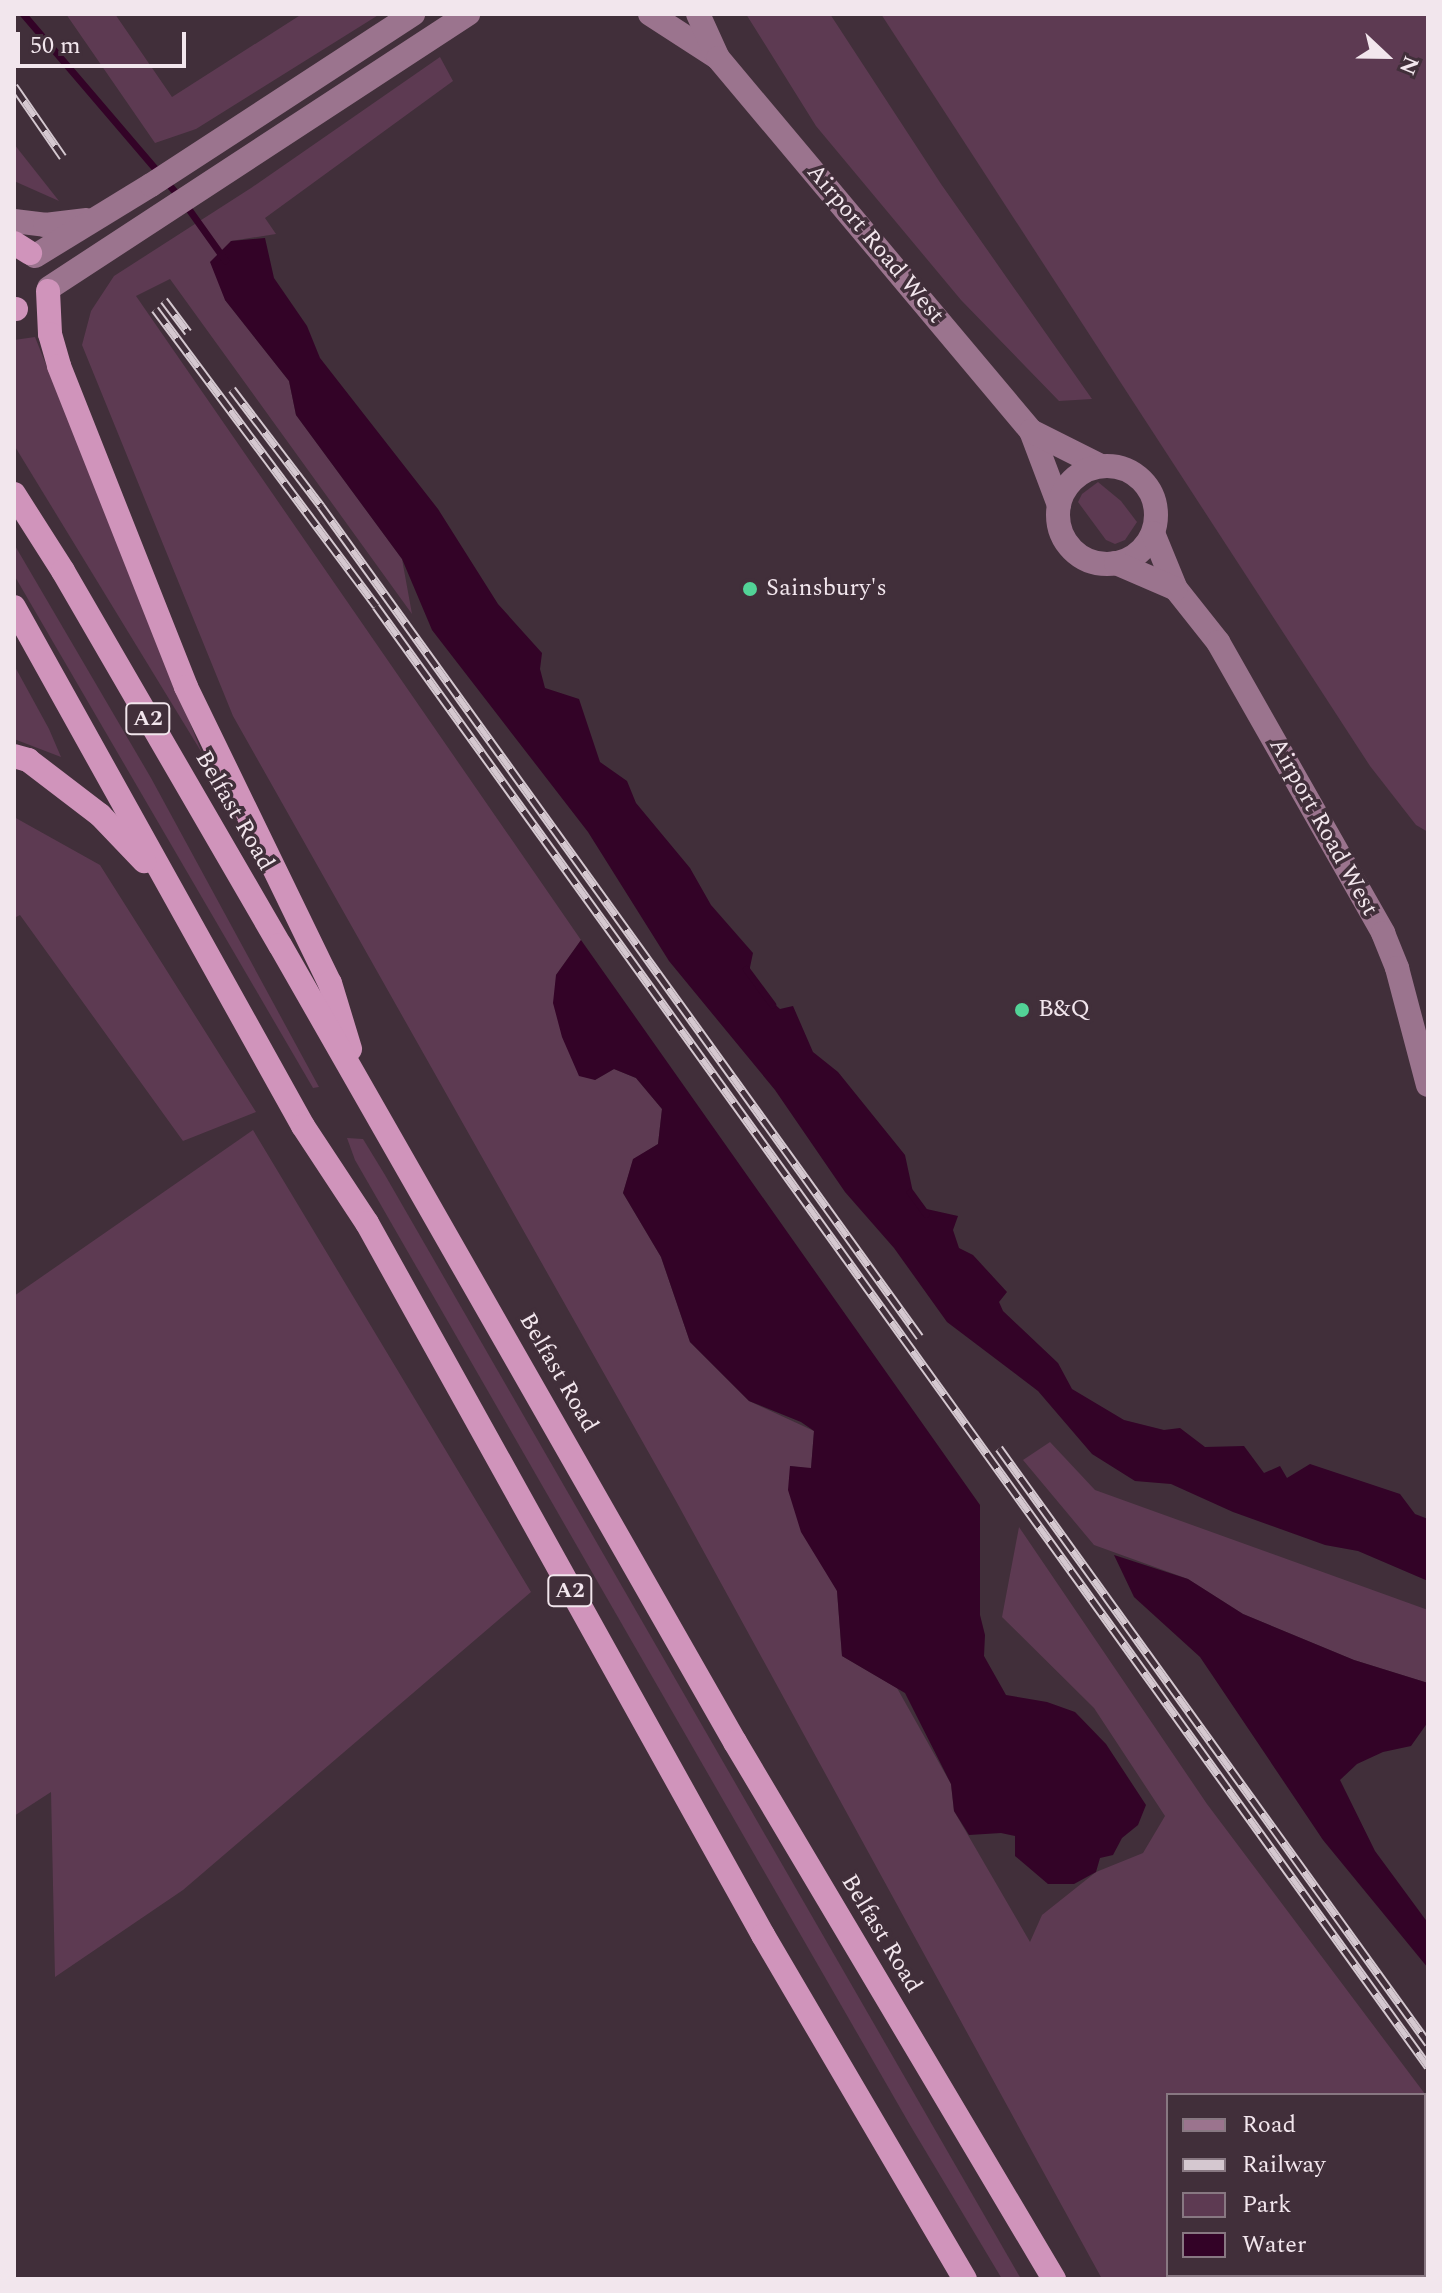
<!DOCTYPE html>
<style>
body{margin:0}
#map{position:relative;width:1442px;height:2293px;overflow:hidden;background:#412f3a;font-family:Spectral,serif}
div>[style]{position:absolute}
.green>*{inset:0;background:#5d3a52}
.water>*{inset:0;background:#330327}
.stream>*{height:7px;margin:-3.5px;padding:0 3.5px;transform-origin:3.5px;border-radius:3.5px;background:#330327}
.secondary>*{height:24px;margin:-12px;padding:0 12px;transform-origin:12px;border-radius:12px;background:#9b748e}
.secondary>.ring{margin:-12px;padding:0;box-sizing:content-box;background:none;border:24px solid #9b748e;border-radius:50%}
.highway>*{height:24px;margin:-12px;padding:0 12px;transform-origin:12px;border-radius:12px;background:#d094bb}
.rail>*{height:9px;margin-top:-4.5px;transform-origin:0;background:repeating-linear-gradient(90deg,#412f3a 0 18px,#d5c8d0 0 36px);box-sizing:border-box;border-block:2px solid #d5c8d0}
.dots>*{width:22px;height:22px;translate:-50% -50%;box-sizing:border-box;border:4px solid #412f3a;border-radius:50%}
span{translate:-50% -50%;white-space:nowrap;text-align:center;line-height:1.15;-webkit-text-stroke:7px #412f3a;paint-order:stroke}
.shield-label span{padding:2px 6px;background:#412f3a;border:2px solid;border-radius:6px;-webkit-text-stroke-width:0}
.shield-label{font-size:22px;color:#f2e6ed;font-weight:700}
.street-label{font-size:24px;color:#f2e6ed}
.poi-label{font-size:24px;color:#f2e6ed}
.left{translate:0 -50%;text-align:left}
.frame{position:absolute;inset:0;border:16px solid #f2e6ed;pointer-events:none}
.legend{position:absolute;left:1166px;top:2093px;width:260px;height:184px;box-sizing:border-box;background:#412f3a;border:2px solid #887882;margin:0;padding:10px 14px;list-style:none;font-size:24px;color:#f2e6ed}
.legend li{display:flex;align-items:center;gap:16px;height:40px}
.legend b{width:40px;border:2px solid #887882}
.north{position:absolute;left:1346px;top:16px;width:80px;height:80px;-webkit-text-stroke:6px #412f3a;paint-order:stroke;rotate:112deg;font-size:22px;font-weight:700;line-height:32px;text-align:center;color:#f2e6ed}
.north::after{content:'';display:block;margin:auto;width:28px;height:36px;background:#f2e6ed;clip-path:polygon(50% 0,100% 100%,50% 72%,0 100%)}
.scale{position:absolute;left:16px;top:32px;width:170px;height:36px;box-sizing:border-box;border:4px solid #f2e6ed;border-top:0;padding-left:10px;font-size:24px;line-height:28px;white-space:nowrap;color:#f2e6ed;-webkit-text-stroke:6px #412f3a;paint-order:stroke}
</style>
<div id="map">
<div class="green">
<i style="clip-path:polygon(66px 14px,115px 14px,172px 97px,302px 14px,380px 14px,196px 129px,155px 143px)"></i>
<i style="clip-path:polygon(746px 14px,830px 14px,941px 184px,1092px 399px,1059px 401px,961px 300px,816px 126px)"></i>
<i style="clip-path:polygon(881px 14px,1428px 14px,1428px 832px,1416px 825px,1370px 766px)"></i>
<i style="clip-path:polygon(evenodd,440px 57px,453px 81px,265px 218px,276px 234px,231px 241px,225px 300px,289px 381px,296px 415px,402px 559px,412px 614px,170px 279px,136px 296px,581px 940px,556px 975px,595px 1080px,614px 1069px,636px 1078px,662px 1109px,658px 1144px,633px 1160px,623px 1193px,661px 1257px,690px 1342px,749px 1401px,814px 1431px,811px 1469px,791px 1466px,837px 1591px,842px 1656px,897px 1688px,951px 1784px,954px 1811px,1030px 1942px,1042px 1915px,1096px 1872px,1143px 1853px,1165px 1816px,1094px 1708px,1002px 1617px,1019px 1527px,1207px 1804px,1428px 2098px,1428px 2279px,1102px 2279px,676px 1501px,233px 716px,82px 345px,91px 311px,114px 276px,251px 188px,440px 57px,1168px 2095px,1424px 2095px,1424px 2275px,1168px 2275px,1168px 2095px)"></i>
<i style="clip-path:polygon(14px 144px,59px 201px,14px 181px)"></i>
<i style="clip-path:polygon(35px 337px,202px 753px,14px 445px,14px 340px)"></i>
<i style="clip-path:polygon(1098px 482px,1121px 501px,1137px 522px,1125px 540px,1115px 544px,1106px 540px,1078px 502px,1082px 494px)"></i>
<i style="clip-path:polygon(14px 544px,151px 778px,319px 1087px,313px 1088px,14px 575px)"></i>
<i style="clip-path:polygon(14px 665px,49px 729px,61px 757px,14px 739px)"></i>
<i style="clip-path:polygon(14px 817px,100px 865px,256px 1112px,183px 1141px,20px 915px,14px 918px)"></i>
<i style="clip-path:polygon(253px 1130px,531px 1592px,183px 1890px,55px 1977px,51px 1792px,14px 1816px,14px 1296px)"></i>
<i style="clip-path:polygon(347px 1138px,363px 1139px,385px 1175px,1021px 2279px,1002px 2279px,910px 2125px,355px 1160px)"></i>
<i style="clip-path:polygon(1050px 1442px,1095px 1490px,1428px 1610px,1428px 1683px,1354px 1660px,1243px 1614px,1188px 1579px,1094px 1545px,1023px 1460px)"></i>
</div>
<div class="water">
<i style="clip-path:polygon(265px 238px,274px 278px,307px 326px,320px 358px,438px 509px,498px 604px,542px 653px,540px 669px,545px 688px,579px 699px,600px 762px,627px 781px,636px 803px,690px 868px,711px 905px,753px 953px,749px 972px,761px 992px,780px 1009px,793px 1006px,813px 1052px,838px 1072px,905px 1155px,914px 1197px,922px 1208px,958px 1216px,953px 1230px,959px 1248px,973px 1255px,1007px 1292px,999px 1302px,1003px 1311px,1058px 1363px,1072px 1389px,1124px 1420px,1164px 1430px,1180px 1428px,1205px 1447px,1244px 1446px,1264px 1473px,1280px 1466px,1287px 1478px,1310px 1464px,1400px 1494px,1415px 1514px,1428px 1519px,1428px 1581px,1358px 1551px,1325px 1545px,1233px 1512px,1171px 1484px,1135px 1481px,1092px 1454px,1038px 1391px,947px 1322px,894px 1248px,845px 1192px,775px 1090px,669px 961px,588px 832px,432px 630px,402px 559px,296px 415px,289px 381px,225px 300px,210px 262px,231px 241px)"></i>
<i style="clip-path:polygon(581px 940px,980px 1505px,980px 1615px,985px 1635px,984px 1656px,1006px 1695px,1047px 1702px,1075px 1712px,1106px 1744px,1146px 1805px,1138px 1825px,1122px 1838px,1113px 1855px,1100px 1858px,1096px 1872px,1074px 1884px,1048px 1884px,1015px 1856px,1015px 1836px,1001px 1833px,969px 1835px,954px 1811px,951px 1784px,905px 1693px,842px 1656px,837px 1591px,801px 1532px,788px 1490px,790px 1466px,811px 1468px,814px 1431px,801px 1422px,749px 1401px,690px 1342px,661px 1257px,623px 1193px,633px 1159px,658px 1144px,662px 1109px,636px 1078px,614px 1069px,595px 1080px,579px 1076px,562px 1037px,553px 1003px,556px 975px)"></i>
<i style="clip-path:polygon(1114px 1555px,1188px 1579px,1243px 1614px,1354px 1660px,1428px 1683px,1428px 1722px,1411px 1746px,1383px 1752px,1357px 1764px,1340px 1780px,1375px 1851px,1428px 1923px,1428px 1968px,1323px 1840px,1200px 1657px,1134px 1597px)"></i>
</div>
<div class="stream">
<i style="left:23px;top:14px;width:250px;rotate:49.5deg"></i>
<i style="left:185px;top:204px;width:69px;rotate:54.5deg"></i>
<i style="left:746px;top:969px;width:44px;rotate:53.4deg"></i>
<i style="left:910px;top:1192px;width:27px;rotate:54deg"></i>
</div>
<div class="secondary">
<i style="left:650px;top:14px;width:81px;rotate:32.9deg"></i>
<i style="left:698px;top:14px;width:48px;rotate:65.6deg"></i>
<i style="left:718px;top:58px;width:487px;rotate:50deg"></i>
<i style="left:1031px;top:431px;width:79px;rotate:69.3deg"></i>
<i style="left:14px;top:221px;width:31px;rotate:7deg"></i>
<i style="left:45px;top:225px;width:42px;rotate:-6.8deg"></i>
<i style="left:35px;top:256px;width:136px;rotate:-31.5deg"></i>
<i style="left:151px;top:185px;width:313px;rotate:-33.1deg"></i>
<i style="left:49px;top:288px;width:501px;rotate:-33.18deg"></i>
<i style="left:1031px;top:431px;width:78px;rotate:26.6deg"></i>
<i class="ring" style="left:1058px;top:466px;width:74px;height:74px"></i>
<i style="left:1153px;top:533px;width:61px;rotate:67.7deg"></i>
<i style="left:1176px;top:589px;width:68px;rotate:51.6deg"></i>
<i style="left:1218px;top:642px;width:335px;rotate:60.4deg"></i>
<i style="left:1383px;top:933px;width:38px;rotate:68deg"></i>
<i style="left:1397px;top:968px;width:121px;rotate:75.2deg"></i>
<i style="left:1116px;top:563px;width:65px;rotate:23.4deg"></i>
</div>
<div class="highway">
<i style="left:14px;top:243px;width:19px;rotate:32deg"></i>
<i style="left:48px;top:291px;width:43px;rotate:87.3deg"></i>
<i style="left:50px;top:334px;width:33px;rotate:74deg"></i>
<i style="left:59px;top:366px;width:345px;rotate:68.4deg"></i>
<i style="left:186px;top:687px;width:329px;rotate:64.1deg"></i>
<i style="left:330px;top:983px;width:69px;rotate:73.1deg"></i>
<i style="left:14px;top:309px;width:2px"></i>
<i style="left:14px;top:494px;width:91px;rotate:57.5deg"></i>
<i style="left:63px;top:571px;width:432px;rotate:59.9deg"></i>
<i style="left:280px;top:945px;width:918px;rotate:60.28deg"></i>
<i style="left:735px;top:1742px;width:625px;rotate:59.29deg"></i>
<i style="left:14px;top:607px;width:594px;rotate:60.89deg"></i>
<i style="left:303px;top:1126px;width:116px;rotate:56.6deg"></i>
<i style="left:367px;top:1223px;width:815px;rotate:60.92deg"></i>
<i style="left:763px;top:1935px;width:399px;rotate:59.6deg"></i>
<i style="left:14px;top:756px;width:15px;rotate:16deg"></i>
<i style="left:28px;top:760px;width:91px;rotate:37.4deg"></i>
<i style="left:100px;top:815px;width:64px;rotate:46.3deg"></i>
</div>
<div class="rail">
<i style="left:14px;top:86px;width:86px;rotate:55.4deg"></i>
<i style="left:164px;top:300px;width:40px;rotate:53deg"></i>
<i style="left:155px;top:309px;width:370px;rotate:53.3deg"></i>
<i style="left:376px;top:606px;width:1800px;rotate:54.23deg"></i>
<i style="left:232px;top:389px;width:147px;rotate:52.7deg"></i>
<i style="left:321px;top:506px;width:1024px;rotate:54.22deg"></i>
<i style="left:999px;top:1448px;width:734px;rotate:54.21deg"></i>
</div>
<div class="dots">
<i style="left:750px;top:589px;background:#52d397"></i>
<i style="left:1022px;top:1010px;background:#52d397"></i>
</div>
<div class="shield-label">
<span style="left:148px;top:719px">A2</span>
<span style="left:570px;top:1591px">A2</span>
</div>
<div class="street-label">
<span style="left:875px;top:244px;rotate:50deg">Airport Road West</span>
<span style="left:234px;top:811px;rotate:60deg">Belfast Road</span>
<span style="left:1323px;top:827px;rotate:61deg">Airport Road West</span>
<span style="left:558px;top:1373px;rotate:60deg">Belfast Road</span>
<span style="left:881px;top:1934px;rotate:59deg">Belfast Road</span>
</div>
<div class="poi-label">
<span class="left" style="left:766px;top:589px">Sainsbury's</span>
<span class="left" style="left:1038px;top:1010px">B&amp;Q</span>
</div>
<div class="frame"></div>
<ul class="legend">
<li><b style="height:10px;background:#9b748e"></b>Road</li>
<li><b style="height:10px;background:#d5c8d0"></b>Railway</li>
<li><b style="height:22px;background:#5d3a52"></b>Park</li>
<li><b style="height:22px;background:#330327"></b>Water</li>
</ul>
<div class="north">N</div>
<div class="scale">50 m</div>
</div>
